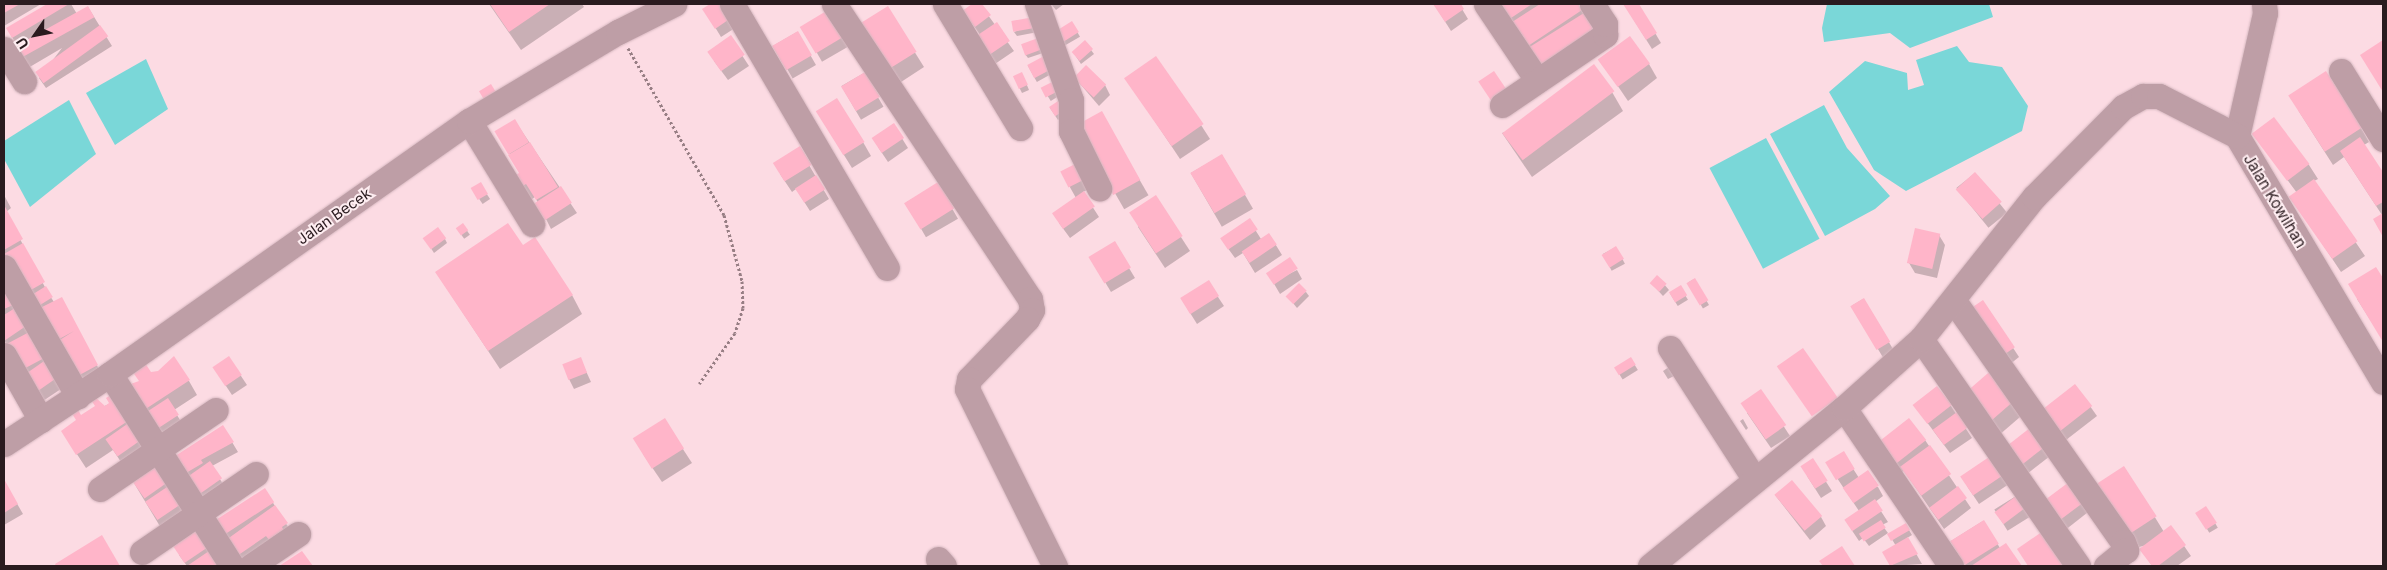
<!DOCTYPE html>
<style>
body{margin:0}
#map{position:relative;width:2387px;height:570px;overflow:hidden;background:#fcdbe3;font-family:Inter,sans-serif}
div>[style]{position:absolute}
.water>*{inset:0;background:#7ad7d8;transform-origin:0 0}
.shadow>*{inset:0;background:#0003;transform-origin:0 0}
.building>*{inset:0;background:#ffb5c9;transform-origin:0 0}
.path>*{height:3px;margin-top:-1.5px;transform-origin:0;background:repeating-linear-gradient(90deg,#977e84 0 2.5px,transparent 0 5px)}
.roads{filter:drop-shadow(0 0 1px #d6b8c0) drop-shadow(0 0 1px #d6b8c0)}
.minor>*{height:25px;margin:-12.5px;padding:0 12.5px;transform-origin:12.5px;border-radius:12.5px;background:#be9ea6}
span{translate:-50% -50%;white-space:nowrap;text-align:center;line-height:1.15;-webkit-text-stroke:4px #feedf1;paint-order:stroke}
.street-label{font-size:15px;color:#2a1b1f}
.frame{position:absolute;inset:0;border:5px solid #2a1b1f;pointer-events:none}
.north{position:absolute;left:10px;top:10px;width:50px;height:50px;-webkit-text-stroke:4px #feedf1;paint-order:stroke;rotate:237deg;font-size:14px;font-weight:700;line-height:20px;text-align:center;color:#2a1b1f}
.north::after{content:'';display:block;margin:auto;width:18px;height:22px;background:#2a1b1f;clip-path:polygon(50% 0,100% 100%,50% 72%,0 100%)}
</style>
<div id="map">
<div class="water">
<i style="clip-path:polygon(1827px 4px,1989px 4px,1993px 17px,1910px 48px,1890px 33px,1824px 42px,1822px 28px)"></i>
<i style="clip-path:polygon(1957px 46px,1969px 62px,2002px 67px,2028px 106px,2022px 131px,1906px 191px,1874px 170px,1829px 92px,1865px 61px,1907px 73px,1908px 90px,1924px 85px,1916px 60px)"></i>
<i style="clip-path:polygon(146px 59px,168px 109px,115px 145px,86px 93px)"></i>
<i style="clip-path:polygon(69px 100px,96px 154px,30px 207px,4px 159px,4px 141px)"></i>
<i style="clip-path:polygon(1824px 105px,1847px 148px,1890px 196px,1875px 209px,1825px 236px,1770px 134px)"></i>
<i style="left:1766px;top:138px;width:114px;height:64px;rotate:62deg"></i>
</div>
<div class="shadow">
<i style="clip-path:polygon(4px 4px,41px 4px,4px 26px)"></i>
<i style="clip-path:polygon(49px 4px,71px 4px,77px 14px,88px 7px,112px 46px,46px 88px,39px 78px,62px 48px,28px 68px,8px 29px)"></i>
<i style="clip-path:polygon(489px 4px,582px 4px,584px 7px,521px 50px)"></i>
<i style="clip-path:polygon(713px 4px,720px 4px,735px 28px,721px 37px,704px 9px)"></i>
<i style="clip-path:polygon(974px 4px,980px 4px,1014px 51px,992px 66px,980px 35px,964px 11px)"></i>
<i style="clip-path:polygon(1051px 4px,1064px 4px,1056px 10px)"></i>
<i style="clip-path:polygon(1434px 4px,1459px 4px,1468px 19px,1451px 31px)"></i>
<i style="clip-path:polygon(1502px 4px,1577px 4px,1597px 35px,1553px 84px)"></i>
<i style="clip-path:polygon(1624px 4px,1638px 4px,1661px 43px,1652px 49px)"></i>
<i style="clip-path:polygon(887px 8px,924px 67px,898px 84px,869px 39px)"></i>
<i style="left:828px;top:12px;width:40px;height:30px;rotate:60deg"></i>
<i style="clip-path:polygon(1036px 23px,1038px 32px,1017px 36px,1014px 32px)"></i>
<i style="left:1072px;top:23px;width:16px;height:18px;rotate:60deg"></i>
<i style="left:797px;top:32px;width:38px;height:27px;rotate:60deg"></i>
<i style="clip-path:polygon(730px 37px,749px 66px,728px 80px,714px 61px)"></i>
<i style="clip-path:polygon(1085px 42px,1094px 54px,1081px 64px,1075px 55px)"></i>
<i style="clip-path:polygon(1040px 44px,1043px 53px,1028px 58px,1025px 54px)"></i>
<i style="left:1043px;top:58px;width:18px;height:17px;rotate:61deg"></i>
<i style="clip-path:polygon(1600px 60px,1649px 64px,1657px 78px,1628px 101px)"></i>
<i style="left:864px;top:73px;width:39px;height:26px;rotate:60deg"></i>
<i style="clip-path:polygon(1014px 77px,1024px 78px,1029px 90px,1022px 93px)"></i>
<i style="clip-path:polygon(1075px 78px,1105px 85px,1110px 95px,1099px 106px)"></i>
<i style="clip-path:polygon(1126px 78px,1201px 125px,1210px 139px,1180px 159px)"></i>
<i style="left:1053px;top:82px;width:15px;height:12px;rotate:58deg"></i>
<i style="clip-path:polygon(1612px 92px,1623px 111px,1532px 177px,1502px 133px)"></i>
<i style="clip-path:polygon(1050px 108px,1071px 111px,1058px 120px)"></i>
<i style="clip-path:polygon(2298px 110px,2361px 128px,2369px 142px,2364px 145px,2383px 174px,2383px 235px,2374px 220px,2382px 215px,2344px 157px,2333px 165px)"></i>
<i style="left:1101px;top:113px;width:95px;height:28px;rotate:60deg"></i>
<i style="clip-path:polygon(2274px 119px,2309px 165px,2318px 179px,2314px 181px,2365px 256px,2341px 272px,2291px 197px,2297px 193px,2254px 134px)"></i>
<i style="clip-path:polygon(515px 121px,577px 213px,551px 229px,535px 197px,529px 201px,515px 177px,521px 174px,497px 132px)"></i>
<i style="clip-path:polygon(893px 124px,908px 148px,888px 162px,878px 147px)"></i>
<i style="clip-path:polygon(826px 126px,863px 142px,871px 156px,852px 168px)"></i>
<i style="clip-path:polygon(799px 148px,829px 199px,810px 211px,796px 189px,792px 192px,780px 174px)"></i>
<i style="left:1222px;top:155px;width:62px;height:36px;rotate:60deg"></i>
<i style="clip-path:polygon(1078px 164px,1091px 188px,1083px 192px,1099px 217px,1070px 238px,1059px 223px,1076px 198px,1062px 173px)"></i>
<i style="left:1975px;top:173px;width:51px;height:24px;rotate:51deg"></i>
<i style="left:480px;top:184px;width:18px;height:9px;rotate:56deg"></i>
<i style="left:938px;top:184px;width:40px;height:37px;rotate:60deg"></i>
<i style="clip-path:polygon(4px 195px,11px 208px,6px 212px,48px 293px,54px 302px,67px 308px,102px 375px,81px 387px,4px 261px)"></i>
<i style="clip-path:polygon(1155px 197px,1190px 251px,1165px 268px,1138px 227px)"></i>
<i style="clip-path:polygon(1249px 220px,1261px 239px,1269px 234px,1282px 255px,1255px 273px,1243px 253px,1235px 258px,1227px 247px)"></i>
<i style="left:463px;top:225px;width:12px;height:7px;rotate:55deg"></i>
<i style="clip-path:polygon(1939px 235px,1945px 245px,1937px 278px,1915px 273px,1909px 263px)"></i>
<i style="clip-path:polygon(445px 239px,447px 243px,434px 253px,427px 242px)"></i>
<i style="clip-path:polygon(1114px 243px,1135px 278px,1111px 292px,1096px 267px)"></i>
<i style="clip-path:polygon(523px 246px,572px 295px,582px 314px,500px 369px,436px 272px)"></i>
<i style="left:1616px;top:247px;width:19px;height:15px;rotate:62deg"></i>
<i style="clip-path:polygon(2376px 268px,2383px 281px,2383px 340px,2357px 299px)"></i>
<i style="clip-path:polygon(1297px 270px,1302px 279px,1280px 294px,1273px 282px)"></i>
<i style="clip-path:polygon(1657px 276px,1669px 290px,1663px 296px,1651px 283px)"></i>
<i style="left:1694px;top:279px;width:30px;height:7px;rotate:60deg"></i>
<i style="clip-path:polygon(1208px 282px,1224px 306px,1197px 324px,1187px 308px)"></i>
<i style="clip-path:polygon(4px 285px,64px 387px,40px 403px,4px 340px)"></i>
<i style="left:1680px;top:287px;width:15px;height:12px;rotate:58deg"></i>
<i style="clip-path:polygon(1306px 292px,1309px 296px,1297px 308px,1288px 297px)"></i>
<i style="left:1863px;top:299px;width:62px;height:13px;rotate:59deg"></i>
<i style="clip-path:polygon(1983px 302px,2019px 357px,2009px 365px)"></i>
<i style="clip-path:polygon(229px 358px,247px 385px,232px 395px,220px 377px)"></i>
<i style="clip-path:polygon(580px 358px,591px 382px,574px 389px,569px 379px)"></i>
<i style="left:1631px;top:359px;width:13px;height:18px;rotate:58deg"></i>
<i style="clip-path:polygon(1669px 367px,1674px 376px,1668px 379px,1663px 371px)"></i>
<i style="clip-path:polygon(1995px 369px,2027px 411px,1998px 436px,1974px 407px)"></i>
<i style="clip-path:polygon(150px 373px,189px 381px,197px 395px,174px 410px,183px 425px,158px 441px,143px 415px,140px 382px)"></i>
<i style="clip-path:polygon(2075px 385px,2097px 416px,2066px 440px,2049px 419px)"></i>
<i style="clip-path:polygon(1761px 391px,1790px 436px,1771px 448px,1747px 413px)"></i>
<i style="clip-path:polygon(114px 395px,147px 449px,123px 465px,113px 450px,86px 468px,71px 445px,81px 417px,111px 403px)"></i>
<i style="clip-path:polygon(1914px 405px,1951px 406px,1972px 438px,1950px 453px)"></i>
<i style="clip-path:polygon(1743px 419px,1748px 428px,1746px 430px,1740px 421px)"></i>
<i style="clip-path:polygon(664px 420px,692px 463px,662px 482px,643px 454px)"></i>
<i style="clip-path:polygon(2034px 425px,2054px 453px,2027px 474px,2013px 456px)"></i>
<i style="clip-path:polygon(223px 427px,238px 452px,212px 466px,226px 489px,203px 504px,179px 468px)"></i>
<i style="clip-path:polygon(1925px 440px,1971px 508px,1944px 529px,1904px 471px,1902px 472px,1886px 452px)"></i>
<i style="clip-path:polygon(1843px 453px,1859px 478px,1878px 487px,1883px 496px,1875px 502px,1888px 522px,1882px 525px,1888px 533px,1869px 546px,1863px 538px,1859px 541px,1851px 529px,1859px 511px,1827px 463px)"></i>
<i style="clip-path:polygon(1812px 460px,1832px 491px,1821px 498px,1807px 476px)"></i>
<i style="left:157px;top:465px;width:56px;height:29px;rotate:59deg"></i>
<i style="clip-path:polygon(2124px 467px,2164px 532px,2171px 527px,2191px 556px,2177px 566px,2152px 566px,2141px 549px,2147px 545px,2139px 547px,2107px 498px)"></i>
<i style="clip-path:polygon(2007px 473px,2012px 482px,1979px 504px,1967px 486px)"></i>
<i style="clip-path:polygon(4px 481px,23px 514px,4px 525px)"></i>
<i style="clip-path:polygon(2073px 481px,2092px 509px,2064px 531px,2050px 513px)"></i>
<i style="left:265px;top:490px;width:57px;height:60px;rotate:58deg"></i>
<i style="left:2024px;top:491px;width:25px;height:35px;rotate:58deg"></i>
<i style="clip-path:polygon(1775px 495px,1821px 517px,1826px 526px,1810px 540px)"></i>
<i style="left:2206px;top:508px;width:23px;height:10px;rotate:59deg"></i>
<i style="clip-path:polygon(1983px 521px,2000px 548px,2006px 545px,2020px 566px,1966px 566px,1951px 541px)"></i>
<i style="clip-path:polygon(1906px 525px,1912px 535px,1907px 538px,1922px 564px,1891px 566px,1884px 553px,1896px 546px,1890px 536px)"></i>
<i style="clip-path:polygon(197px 530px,222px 566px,187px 566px,179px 555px)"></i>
<i style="clip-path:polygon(102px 537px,119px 566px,58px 566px,56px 564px)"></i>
</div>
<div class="building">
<i style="clip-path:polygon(4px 4px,20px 4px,4px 13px)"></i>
<i style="clip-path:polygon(47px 4px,69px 4px,12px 38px,6px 28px)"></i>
<i style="clip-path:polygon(490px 4px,550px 4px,509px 32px)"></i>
<i style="clip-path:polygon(710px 4px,722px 4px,731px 18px,715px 29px,702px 9px)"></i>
<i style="clip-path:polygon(972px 4px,982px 4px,991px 15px,975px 27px,962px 11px)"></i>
<i style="clip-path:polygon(1433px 4px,1461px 4px,1464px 9px,1445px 22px)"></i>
<i style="clip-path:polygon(1501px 4px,1532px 4px,1511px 18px)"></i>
<i style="clip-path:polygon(1540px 4px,1578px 4px,1582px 10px,1528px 46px,1512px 22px)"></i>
<i style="clip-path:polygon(1623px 4px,1639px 4px,1657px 33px,1646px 40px)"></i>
<i style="left:88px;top:6px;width:13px;height:84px;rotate:61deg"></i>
<i style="left:888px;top:6px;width:54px;height:34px;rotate:58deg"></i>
<i style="left:828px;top:10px;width:31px;height:33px;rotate:59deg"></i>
<i style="left:1584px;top:13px;width:26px;height:65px;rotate:58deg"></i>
<i style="left:1034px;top:17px;width:11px;height:23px;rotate:80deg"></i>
<i style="left:1072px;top:21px;width:13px;height:21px;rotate:58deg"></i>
<i style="left:997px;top:22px;width:23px;height:29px;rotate:56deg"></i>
<i style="left:100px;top:25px;width:14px;height:80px;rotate:54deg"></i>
<i style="left:798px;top:31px;width:28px;height:30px;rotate:60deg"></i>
<i style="left:731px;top:35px;width:24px;height:29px;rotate:55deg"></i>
<i style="left:1630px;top:36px;width:34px;height:40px;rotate:54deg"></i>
<i style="left:1038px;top:38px;width:12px;height:18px;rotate:70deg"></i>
<i style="left:1085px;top:40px;width:12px;height:18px;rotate:48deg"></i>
<i style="clip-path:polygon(2383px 40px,2383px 92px,2360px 55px)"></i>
<i style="left:1044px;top:56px;width:15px;height:19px;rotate:62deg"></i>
<i style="left:1156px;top:56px;width:83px;height:39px;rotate:55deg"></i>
<i style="left:1594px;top:64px;width:34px;height:115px;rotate:53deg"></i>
<i style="left:1086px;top:65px;width:28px;height:18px;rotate:44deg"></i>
<i style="left:1494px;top:71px;width:23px;height:19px;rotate:56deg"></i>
<i style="left:2326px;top:71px;width:67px;height:45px;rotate:57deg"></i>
<i style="left:865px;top:72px;width:29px;height:28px;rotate:59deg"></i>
<i style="left:1022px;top:72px;width:14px;height:10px;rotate:65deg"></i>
<i style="left:1054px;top:81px;width:11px;height:15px;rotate:63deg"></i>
<i style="left:491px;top:84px;width:12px;height:14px;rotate:59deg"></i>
<i style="left:1064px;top:97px;width:11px;height:18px;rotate:56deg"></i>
<i style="left:837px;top:98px;width:52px;height:25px;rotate:58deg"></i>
<i style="left:1102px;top:111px;width:79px;height:31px;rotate:61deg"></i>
<i style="left:2274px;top:117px;width:59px;height:28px;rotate:53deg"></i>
<i style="left:515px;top:119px;width:27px;height:24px;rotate:59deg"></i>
<i style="left:894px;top:123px;width:18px;height:27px;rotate:56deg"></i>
<i style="clip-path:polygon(2360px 137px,2383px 172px,2383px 202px,2376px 206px,2340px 151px)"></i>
<i style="clip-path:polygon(530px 142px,558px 187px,536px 200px,526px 184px,520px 188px,513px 177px,519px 173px,508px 155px)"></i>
<i style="left:800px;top:146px;width:22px;height:32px;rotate:58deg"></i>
<i style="left:1222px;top:154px;width:47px;height:37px;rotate:59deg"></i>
<i style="left:1079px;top:162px;width:18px;height:21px;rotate:63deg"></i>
<i style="left:1975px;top:172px;width:40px;height:26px;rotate:48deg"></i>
<i style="left:816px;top:175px;width:17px;height:25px;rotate:57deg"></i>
<i style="left:2314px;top:179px;width:76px;height:31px;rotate:55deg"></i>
<i style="left:481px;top:182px;width:14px;height:12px;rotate:60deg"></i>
<i style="left:938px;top:182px;width:31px;height:40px;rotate:58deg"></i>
<i style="left:561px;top:186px;width:20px;height:33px;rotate:57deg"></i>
<i style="left:1084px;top:191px;width:19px;height:39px;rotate:55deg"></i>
<i style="left:1156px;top:195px;width:49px;height:32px;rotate:57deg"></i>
<i style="clip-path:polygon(4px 205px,23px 239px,4px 250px)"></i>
<i style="clip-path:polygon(2383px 213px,2383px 237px,2373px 219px)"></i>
<i style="left:1250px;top:218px;width:14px;height:36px;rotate:56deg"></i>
<i style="left:463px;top:223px;width:9px;height:9px;rotate:54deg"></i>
<i style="clip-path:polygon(508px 223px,523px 245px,535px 237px,573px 295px,488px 351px,435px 272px)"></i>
<i style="left:438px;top:227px;width:14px;height:19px;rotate:54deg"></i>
<i style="left:1915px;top:228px;width:26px;height:36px;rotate:13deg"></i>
<i style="left:1269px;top:233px;width:14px;height:33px;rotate:56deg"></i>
<i style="left:1115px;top:241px;width:31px;height:31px;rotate:59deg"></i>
<i style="clip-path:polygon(23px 243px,45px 282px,22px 295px,4px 263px,4px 254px)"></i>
<i style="left:1616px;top:246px;width:15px;height:17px;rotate:58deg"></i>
<i style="left:1290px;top:257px;width:14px;height:29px;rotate:56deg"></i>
<i style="clip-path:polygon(2376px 267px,2383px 278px,2383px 342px,2348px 284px)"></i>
<i style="left:1657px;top:275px;width:13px;height:11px;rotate:42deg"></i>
<i style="left:1695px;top:278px;width:26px;height:10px;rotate:59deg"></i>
<i style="left:1209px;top:280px;width:19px;height:34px;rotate:58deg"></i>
<i style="left:1299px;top:283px;width:11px;height:19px;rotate:45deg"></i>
<i style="clip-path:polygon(4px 285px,13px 305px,4px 309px)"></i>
<i style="left:1681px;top:285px;width:12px;height:14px;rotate:59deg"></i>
<i style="left:46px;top:286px;width:13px;height:25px;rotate:58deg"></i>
<i style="clip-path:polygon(62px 297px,98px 365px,74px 378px,55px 343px,74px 331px,50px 344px,32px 312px)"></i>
<i style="left:1864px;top:298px;width:51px;height:16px;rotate:59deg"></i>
<i style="left:1983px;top:300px;width:57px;height:15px;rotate:56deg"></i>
<i style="clip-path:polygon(15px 308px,26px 326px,4px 341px,4px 315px)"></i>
<i style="left:33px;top:330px;width:30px;height:33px;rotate:62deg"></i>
<i style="left:1803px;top:348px;width:61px;height:32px;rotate:55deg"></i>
<i style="clip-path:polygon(174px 356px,190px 380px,141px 412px,125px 386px,139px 381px,132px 371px,145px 363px,151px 372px,158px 371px)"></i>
<i style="left:229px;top:356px;width:23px;height:20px;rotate:56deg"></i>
<i style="left:581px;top:357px;width:17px;height:20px;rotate:69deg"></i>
<i style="left:1631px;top:357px;width:9px;height:20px;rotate:58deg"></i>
<i style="left:47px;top:359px;width:21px;height:31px;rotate:55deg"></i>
<i style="left:1995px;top:367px;width:38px;height:40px;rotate:49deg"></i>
<i style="left:2075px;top:384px;width:28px;height:41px;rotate:52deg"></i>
<i style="left:1937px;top:386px;width:24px;height:31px;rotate:52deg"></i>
<i style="left:1761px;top:389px;width:44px;height:25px;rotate:55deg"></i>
<i style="clip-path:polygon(114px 393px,131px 419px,76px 455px,61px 431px,76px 420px,71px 412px,77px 408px,81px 415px,95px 406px,91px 400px,95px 397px,105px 406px,109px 403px,106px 398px)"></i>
<i style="left:168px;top:398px;width:20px;height:32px;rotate:57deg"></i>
<i style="left:1957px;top:412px;width:19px;height:30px;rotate:54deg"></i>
<i style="left:665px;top:418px;width:36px;height:38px;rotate:58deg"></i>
<i style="left:1909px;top:418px;width:28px;height:38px;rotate:52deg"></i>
<i style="left:130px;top:422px;width:21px;height:30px;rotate:55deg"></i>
<i style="left:2035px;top:424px;width:24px;height:37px;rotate:52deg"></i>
<i style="clip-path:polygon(223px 425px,234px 442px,201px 460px,203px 463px,186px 473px,172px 458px)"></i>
<i style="left:1930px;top:445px;width:36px;height:37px;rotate:54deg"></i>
<i style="left:1844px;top:451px;width:21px;height:22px;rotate:59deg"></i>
<i style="left:1995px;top:453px;width:23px;height:42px;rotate:56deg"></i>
<i style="left:1813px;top:458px;width:27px;height:15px;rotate:57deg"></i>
<i style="left:210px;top:461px;width:21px;height:30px;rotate:55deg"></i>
<i style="left:157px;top:464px;width:21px;height:30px;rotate:55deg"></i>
<i style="left:2124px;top:466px;width:60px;height:32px;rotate:57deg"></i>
<i style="left:1868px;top:470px;width:19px;height:31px;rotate:55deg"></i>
<i style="clip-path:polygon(4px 479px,18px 504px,4px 513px)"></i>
<i style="left:2073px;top:479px;width:25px;height:38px;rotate:53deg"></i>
<i style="left:1792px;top:480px;width:47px;height:23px;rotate:50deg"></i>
<i style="left:170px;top:485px;width:22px;height:30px;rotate:56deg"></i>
<i style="left:1958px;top:486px;width:15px;height:36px;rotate:53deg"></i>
<i style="left:265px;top:488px;width:17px;height:62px;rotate:57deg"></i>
<i style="left:2024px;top:490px;width:15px;height:37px;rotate:53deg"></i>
<i style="left:1875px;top:499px;width:14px;height:37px;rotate:56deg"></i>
<i style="clip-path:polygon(275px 505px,288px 523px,282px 527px,284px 531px,270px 541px,266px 536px,237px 556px,226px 540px)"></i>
<i style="left:2206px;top:506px;width:20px;height:13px;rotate:57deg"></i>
<i style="left:1881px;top:520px;width:9px;height:26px;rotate:58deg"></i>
<i style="left:1984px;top:520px;width:28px;height:40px;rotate:58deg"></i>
<i style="left:1906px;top:523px;width:8px;height:22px;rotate:60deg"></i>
<i style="clip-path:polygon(2171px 525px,2186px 545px,2158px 566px,2152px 566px,2139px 549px)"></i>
<i style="left:197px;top:528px;width:22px;height:30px;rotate:56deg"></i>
<i style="clip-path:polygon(2046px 529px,2067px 566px,2028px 566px,2017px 549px)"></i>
<i style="clip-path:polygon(102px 535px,120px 566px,56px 566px,55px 564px)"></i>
<i style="clip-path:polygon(1908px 537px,1918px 554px,1890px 566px,1882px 552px)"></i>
<i style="clip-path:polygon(2006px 543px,2022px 566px,1971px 566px)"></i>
<i style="clip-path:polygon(1842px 546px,1855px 566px,1823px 566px,1819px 561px)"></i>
<i style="clip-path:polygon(212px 549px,224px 566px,187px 566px)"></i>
<i style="clip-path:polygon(302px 551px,313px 566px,279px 566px)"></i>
</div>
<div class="path">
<i style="left:628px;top:48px;width:193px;rotate:60.1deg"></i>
<i style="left:724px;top:215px;width:68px;rotate:74.7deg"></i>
<i style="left:742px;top:281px;width:27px;rotate:88deg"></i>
<i style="left:743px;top:308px;width:26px;rotate:108deg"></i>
<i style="left:735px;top:333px;width:62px;rotate:125.2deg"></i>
</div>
<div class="roads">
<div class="minor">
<i style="left:732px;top:4px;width:306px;rotate:59.6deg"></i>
<i style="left:834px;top:4px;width:354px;rotate:56.4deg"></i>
<i style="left:1030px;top:299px;width:11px;rotate:80deg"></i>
<i style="left:1032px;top:310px;width:10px;rotate:119deg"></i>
<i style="left:1027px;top:319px;width:83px;rotate:134deg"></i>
<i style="left:969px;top:379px;width:10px;rotate:101deg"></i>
<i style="left:967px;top:389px;width:198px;rotate:63.6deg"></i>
<i style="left:945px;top:4px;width:145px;rotate:58.8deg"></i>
<i style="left:1037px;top:4px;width:102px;rotate:70.5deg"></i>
<i style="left:1071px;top:100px;width:31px;rotate:90deg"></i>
<i style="left:1071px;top:131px;width:64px;rotate:63.8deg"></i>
<i style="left:1486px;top:4px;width:92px;rotate:56.1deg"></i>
<i style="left:2264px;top:4px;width:9px;rotate:84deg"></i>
<i style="left:2265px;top:13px;width:126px;rotate:102.8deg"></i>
<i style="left:2237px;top:136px;width:286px;rotate:59.3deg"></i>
<i style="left:4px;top:49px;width:38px;rotate:58deg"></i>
<i style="left:2341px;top:71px;width:80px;rotate:58.3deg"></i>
<i style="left:1502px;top:105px;width:125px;rotate:-34.2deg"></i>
<i style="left:1605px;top:35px;width:11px;rotate:-90deg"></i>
<i style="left:1605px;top:24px;width:24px;rotate:-123deg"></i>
<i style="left:469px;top:121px;width:121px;rotate:58.5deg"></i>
<i style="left:4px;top:267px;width:149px;rotate:60.2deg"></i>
<i style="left:1954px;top:301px;width:294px;rotate:55deg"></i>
<i style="left:2123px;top:542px;width:9px;rotate:69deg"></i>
<i style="left:2126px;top:550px;width:26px;rotate:141deg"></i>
<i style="left:1921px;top:339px;width:276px;rotate:55.3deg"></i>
<i style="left:1670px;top:348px;width:157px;rotate:57.2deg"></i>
<i style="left:4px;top:355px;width:75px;rotate:60.4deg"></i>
<i style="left:110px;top:374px;width:227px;rotate:57.6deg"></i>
<i style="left:1844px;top:408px;width:191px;rotate:55.9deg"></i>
<i style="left:4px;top:444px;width:127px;rotate:-33.4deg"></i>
<i style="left:110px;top:374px;width:439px;rotate:-35.2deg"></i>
<i style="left:469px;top:121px;width:174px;rotate:-30.9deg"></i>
<i style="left:618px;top:32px;width:63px;rotate:-26.6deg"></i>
<i style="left:100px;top:489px;width:140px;rotate:-34.3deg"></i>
<i style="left:142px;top:552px;width:138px;rotate:-34.4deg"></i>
<i style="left:938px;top:559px;width:9px;rotate:49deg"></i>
<i style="left:251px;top:566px;width:57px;rotate:-34.2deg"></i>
<i style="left:1650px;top:566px;width:250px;rotate:-39.2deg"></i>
<i style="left:1844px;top:408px;width:103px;rotate:-41.9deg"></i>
<i style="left:1921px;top:339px;width:181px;rotate:-51.5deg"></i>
<i style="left:2034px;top:197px;width:127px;rotate:-45.3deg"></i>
<i style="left:2123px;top:107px;width:23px;rotate:-29deg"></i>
<i style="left:2143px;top:96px;width:16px"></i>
<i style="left:2159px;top:96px;width:88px;rotate:27.1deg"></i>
</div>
</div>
<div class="street-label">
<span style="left:2275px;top:201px;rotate:59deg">Jalan Kowilhan</span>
<span style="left:334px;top:216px;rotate:-35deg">Jalan Becek</span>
</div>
<div class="frame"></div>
<div class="north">U</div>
</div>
